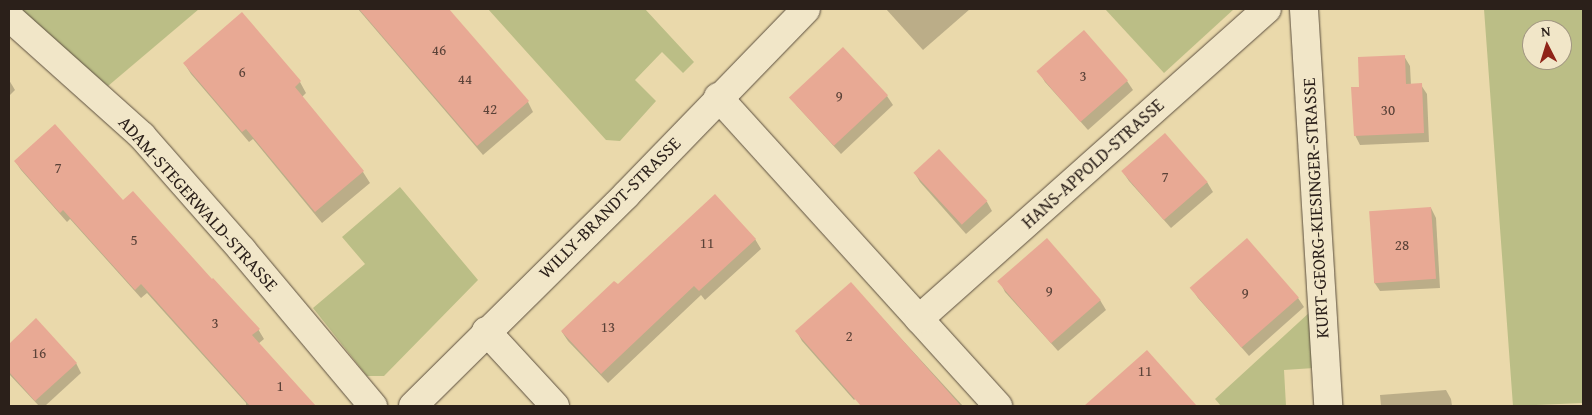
<!DOCTYPE html>
<style>
body{margin:0}
#map{position:relative;width:1592px;height:415px;overflow:hidden;background:#ead9ab;font-family:"Gentium Book Plus",serif}
div>[style]{position:absolute}
.green>*{inset:0;background:#bbbe86}
.shadow>*{inset:0;background:#0003}
.building>*{inset:0;background:#e8a994;transform-origin:0 0}
.roads{filter:drop-shadow(0 0 1px #5b4e3e) drop-shadow(0 0 1px #5b4e3e)}
.minor>*{height:28px;margin:-14px;padding:0 14px;transform-origin:14px;border-radius:14px;background:#f1e6c8}
span{translate:-50% -50%;white-space:nowrap;text-align:center;line-height:1.15;-webkit-text-stroke:4px #f1e6c8;paint-order:stroke}
.number-label{font-size:15px;color:#5a4238}
.number-label span{-webkit-text-stroke-width:0}
.street-label{font-size:18px;color:#2b201a}
.frame{position:absolute;inset:0;border:10px solid #2b201a;pointer-events:none}
.north{position:absolute;left:1522px;top:20px;width:50px;height:50px;box-sizing:border-box;background:#f1e6c8;border:1px solid #a29782;border-radius:50%;rotate:355deg;font-size:14px;font-weight:700;line-height:20px;text-align:center;color:#2b201a}
.north::after{content:'';display:block;margin:auto;width:18px;height:22px;background:#8f2418;clip-path:polygon(50% 0,100% 100%,50% 72%,0 100%)}
</style>
<div id="map">
<div class="green">
<i style="clip-path:polygon(19px 9px,199px 9px,108px 86px)"></i>
<i style="clip-path:polygon(488px 9px,645px 9px,694px 62px,683px 73px,662px 52px,635px 80px,656px 101px,620px 141px,606px 140px)"></i>
<i style="clip-path:polygon(1105px 9px,1234px 9px,1164px 73px)"></i>
<i style="clip-path:polygon(evenodd,1484px 9px,1583px 9px,1583px 403px,1513px 406px,1484px 9px,1532px 30px,1562px 30px,1562px 60px,1532px 60px,1532px 30px)"></i>
<i style="clip-path:polygon(400px 187px,478px 280px,384px 376px,367px 376px,313px 308px,365px 264px,342px 237px)"></i>
<i style="clip-path:polygon(1310px 312px,1314px 368px,1284px 370px,1286px 406px,1221px 406px,1215px 399px)"></i>
</div>
<div class="shadow">
<i style="clip-path:polygon(358px 9px,447px 9px,528px 102px,533px 112px,483px 155px)"></i>
<i style="clip-path:polygon(886px 9px,970px 9px,923px 50px)"></i>
<i style="clip-path:polygon(1084px 32px,1127px 81px,1133px 90px,1088px 130px,1045px 82px,1039px 72px)"></i>
<i style="clip-path:polygon(843px 48px,887px 96px,893px 105px,841px 154px,797px 106px,791px 97px)"></i>
<i style="clip-path:polygon(1404px 56px,1410px 66px,1411px 85px,1421px 85px,1427px 94px,1429px 142px,1360px 145px,1355px 135px,1361px 88px)"></i>
<i style="clip-path:polygon(184px 63px,300px 82px,306px 93px,302px 97px,363px 172px,370px 183px,322px 223px,253px 139px,249px 142px,191px 74px)"></i>
<i style="clip-path:polygon(9px 80px,15px 90px,9px 96px)"></i>
<i style="clip-path:polygon(15px 161px,123px 201px,211px 281px,258px 329px,264px 339px,258px 344px,315px 406px,246px 406px,246px 403px,147px 293px,141px 298px,70px 219px,67px 222px,21px 170px)"></i>
<i style="clip-path:polygon(914px 172px,987px 202px,992px 211px,966px 234px,920px 182px)"></i>
<i style="clip-path:polygon(1123px 172px,1207px 182px,1213px 192px,1171px 228px,1129px 181px)"></i>
<i style="clip-path:polygon(1431px 208px,1436px 218px,1440px 288px,1380px 291px,1374px 282px)"></i>
<i style="clip-path:polygon(755px 239px,761px 249px,705px 300px,701px 295px,608px 383px,568px 341px,562px 332px,618px 286px)"></i>
<i style="clip-path:polygon(1247px 240px,1298px 298px,1304px 307px,1249px 356px,1198px 298px,1192px 289px)"></i>
<i style="clip-path:polygon(1000px 282px,1100px 300px,1106px 310px,1058px 351px,1005px 292px)"></i>
<i style="clip-path:polygon(851px 284px,963px 406px,876px 406px,863px 392px,854px 400px,802px 341px,797px 332px)"></i>
<i style="clip-path:polygon(36px 320px,76px 363px,81px 373px,45px 406px,39px 406px,9px 374px,9px 346px)"></i>
<i style="clip-path:polygon(1147px 352px,1195px 406px,1114px 406px,1109px 400px)"></i>
<i style="clip-path:polygon(1446px 390px,1451px 399px,1452px 406px,1381px 406px,1380px 395px)"></i>
</div>
<div class="building">
<i style="clip-path:polygon(359px 9px,449px 9px,529px 101px,477px 146px)"></i>
<i style="clip-path:polygon(242px 12px,301px 81px,295px 87px,364px 171px,315px 212px,246px 129px,242px 132px,183px 63px)"></i>
<i style="left:1084px;top:30px;width:67px;height:63px;rotate:49deg"></i>
<i style="left:843px;top:47px;width:66px;height:74px;rotate:47deg"></i>
<i style="clip-path:polygon(1405px 55px,1406px 84px,1422px 83px,1424px 133px,1354px 136px,1351px 87px,1359px 87px,1358px 57px)"></i>
<i style="clip-path:polygon(55px 124px,123px 200px,133px 191px,212px 279px,213px 278px,260px 329px,252px 335px,316px 406px,250px 406px,141px 284px,135px 290px,63px 210px,60px 213px,14px 161px)"></i>
<i style="left:1165px;top:133px;width:65px;height:58px;rotate:49deg"></i>
<i style="left:939px;top:149px;width:71px;height:35px;rotate:47deg"></i>
<i style="clip-path:polygon(715px 194px,756px 239px,699px 291px,694px 286px,601px 374px,561px 331px,614px 281px,618px 284px)"></i>
<i style="left:1431px;top:207px;width:72px;height:62px;rotate:86deg"></i>
<i style="left:1047px;top:238px;width:82px;height:66px;rotate:49deg"></i>
<i style="left:1247px;top:238px;width:79px;height:76px;rotate:49deg"></i>
<i style="clip-path:polygon(851px 282px,961px 406px,861px 406px,795px 331px)"></i>
<i style="clip-path:polygon(36px 318px,77px 363px,35px 401px,9px 372px,9px 344px)"></i>
<i style="clip-path:polygon(1147px 350px,1197px 406px,1084px 406px)"></i>
</div>
<div class="roads">
<div class="minor">
<i style="left:1304px;top:9px;width:398px;rotate:86.5deg"></i>
<i style="left:9px;top:17px;width:178px;rotate:41.8deg"></i>
<i style="left:142px;top:136px;width:152px;rotate:48.7deg"></i>
<i style="left:242px;top:250px;width:204px;rotate:50deg"></i>
<i style="left:718px;top:97px;width:417px;rotate:47.8deg"></i>
<i style="left:919px;top:319px;width:466px;rotate:-41.7deg"></i>
<i style="left:486px;top:331px;width:102px;rotate:47.4deg"></i>
<i style="left:413px;top:406px;width:301px;rotate:-44.7deg"></i>
<i style="left:627px;top:194px;width:257px;rotate:-45.9deg"></i>
</div>
</div>
<div class="number-label">
<span style="left:439px;top:50px">46</span>
<span style="left:242px;top:72px">6</span>
<span style="left:1083px;top:76px">3</span>
<span style="left:465px;top:79px">44</span>
<span style="left:839px;top:96px">9</span>
<span style="left:490px;top:109px">42</span>
<span style="left:1388px;top:110px">30</span>
<span style="left:58px;top:168px">7</span>
<span style="left:1165px;top:177px">7</span>
<span style="left:134px;top:240px">5</span>
<span style="left:707px;top:243px">11</span>
<span style="left:1402px;top:245px">28</span>
<span style="left:1049px;top:291px">9</span>
<span style="left:1245px;top:293px">9</span>
<span style="left:215px;top:323px">3</span>
<span style="left:608px;top:327px">13</span>
<span style="left:849px;top:336px">2</span>
<span style="left:39px;top:353px">16</span>
<span style="left:1145px;top:371px">11</span>
<span style="left:280px;top:386px">1</span>
</div>
<div class="street-label">
<span style="left:1093px;top:164px;rotate:-42deg">HANS-APPOLD-STRASSE</span>
<span style="left:198px;top:204px;rotate:48deg">ADAM-STEGERWALD-STRASSE</span>
<span style="left:610px;top:208px;rotate:-45deg">WILLY-BRANDT-STRASSE</span>
<span style="left:1316px;top:208px;rotate:-93deg">KURT-GEORG-KIESINGER-STRASSE</span>
</div>
<div class="frame"></div>
<div class="north">N</div>
</div>
